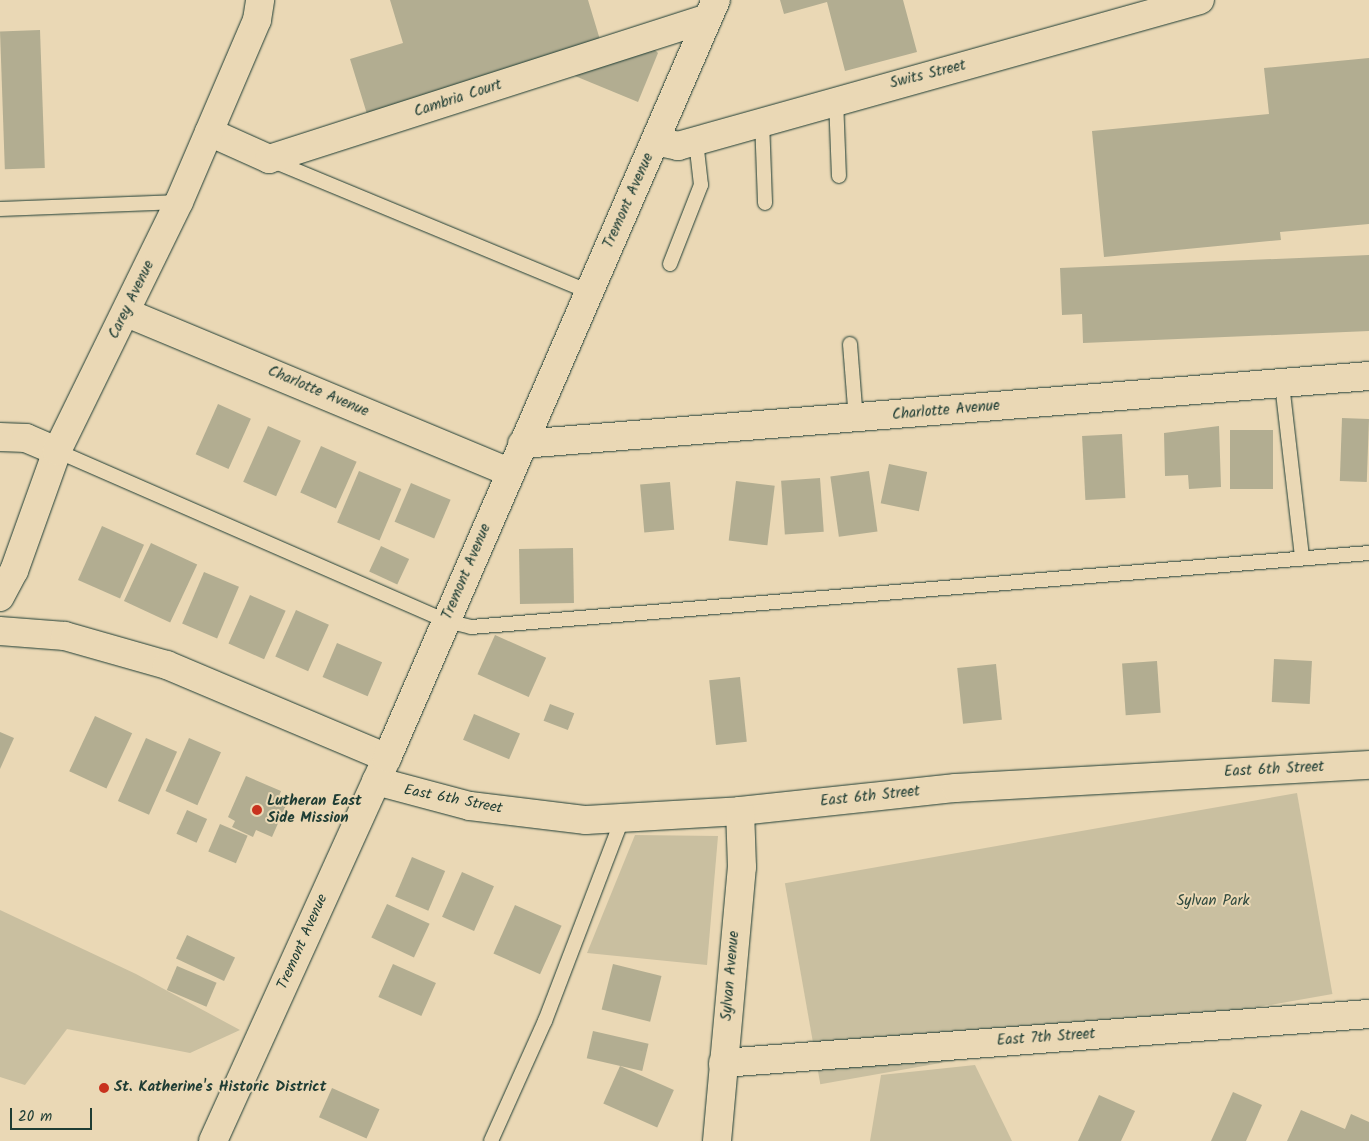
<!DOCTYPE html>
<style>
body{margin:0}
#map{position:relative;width:1369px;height:1141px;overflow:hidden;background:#ead8b5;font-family:Kalam,sans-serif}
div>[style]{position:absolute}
.green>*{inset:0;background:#c9bfa0;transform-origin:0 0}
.building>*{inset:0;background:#b2ad91;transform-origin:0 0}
.roads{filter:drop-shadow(0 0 1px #1f3d34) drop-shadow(0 0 1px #1f3d34)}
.lane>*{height:14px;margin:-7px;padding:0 7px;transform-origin:7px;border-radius:7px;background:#ead8b5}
.street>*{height:28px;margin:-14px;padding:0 14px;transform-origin:14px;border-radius:14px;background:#ead8b5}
.dots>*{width:14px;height:14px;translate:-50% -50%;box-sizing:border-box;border:2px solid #ead8b5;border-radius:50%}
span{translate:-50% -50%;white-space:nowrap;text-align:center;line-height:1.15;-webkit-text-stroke:4px #ead8b5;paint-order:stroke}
.street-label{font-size:15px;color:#1f3d34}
.poi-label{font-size:15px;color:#1f3d34;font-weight:700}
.left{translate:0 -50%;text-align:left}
.park-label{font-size:15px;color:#304a3f}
.scale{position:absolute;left:10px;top:1108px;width:82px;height:22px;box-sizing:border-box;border:2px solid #1f3d34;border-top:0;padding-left:6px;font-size:15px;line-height:18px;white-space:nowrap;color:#1f3d34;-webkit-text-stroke:4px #ead8b5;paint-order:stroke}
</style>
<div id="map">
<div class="green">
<i style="left:1297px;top:793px;width:204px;height:520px;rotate:80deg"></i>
<i style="clip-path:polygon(635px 835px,718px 836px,707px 965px,587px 953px)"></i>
<i style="clip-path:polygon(0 910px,136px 974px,240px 1030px,190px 1053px,67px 1029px,25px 1085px,0 1077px)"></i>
<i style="clip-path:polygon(975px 1065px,1012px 1141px,870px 1141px,881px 1075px)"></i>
</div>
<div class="building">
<i style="clip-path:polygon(390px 0,588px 0,601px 43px,367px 114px,350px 59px,403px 43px)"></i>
<i style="clip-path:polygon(780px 0,903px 0,917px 52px,845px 71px,827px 2px,784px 14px)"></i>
<i style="left:40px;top:30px;width:138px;height:40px;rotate:88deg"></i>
<i style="clip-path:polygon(652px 47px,658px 53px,638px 102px,575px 76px,577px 70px)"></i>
<i style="clip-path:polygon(1369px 58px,1369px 224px,1280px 232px,1281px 240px,1104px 257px,1092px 131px,1269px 114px,1264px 68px)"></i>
<i style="clip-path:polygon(1369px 255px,1369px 331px,1083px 343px,1082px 314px,1062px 315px,1060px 268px)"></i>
<i style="left:218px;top:404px;width:36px;height:55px;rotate:24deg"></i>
<i style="left:1342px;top:418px;width:27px;height:63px;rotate:2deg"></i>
<i style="left:268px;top:426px;width:36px;height:61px;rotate:24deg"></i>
<i style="clip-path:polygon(1219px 426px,1221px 487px,1189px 489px,1188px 475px,1165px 476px,1164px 433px)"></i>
<i style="left:1230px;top:430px;width:43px;height:59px"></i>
<i style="left:1122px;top:434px;width:64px;height:40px;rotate:87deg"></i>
<i style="left:321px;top:446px;width:39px;height:51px;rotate:24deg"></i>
<i style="left:889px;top:464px;width:39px;height:40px;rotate:12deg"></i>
<i style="left:359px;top:471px;width:46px;height:56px;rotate:23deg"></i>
<i style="left:869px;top:471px;width:61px;height:39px;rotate:82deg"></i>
<i style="left:820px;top:478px;width:54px;height:39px;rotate:86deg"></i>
<i style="left:736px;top:481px;width:39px;height:60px;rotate:7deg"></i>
<i style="left:670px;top:482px;width:48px;height:30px;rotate:85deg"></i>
<i style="left:411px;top:483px;width:43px;height:42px;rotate:23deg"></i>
<i style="left:102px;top:526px;width:46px;height:59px;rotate:24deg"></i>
<i style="left:151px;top:543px;width:51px;height:64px;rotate:25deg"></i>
<i style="left:381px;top:546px;width:31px;height:28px;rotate:25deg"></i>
<i style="left:573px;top:548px;width:55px;height:54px;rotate:89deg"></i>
<i style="left:204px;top:572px;width:38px;height:56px;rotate:23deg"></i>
<i style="left:250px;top:595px;width:39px;height:53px;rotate:24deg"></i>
<i style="left:296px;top:610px;width:36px;height:51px;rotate:24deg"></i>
<i style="left:495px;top:635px;width:56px;height:43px;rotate:24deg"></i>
<i style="left:337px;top:643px;width:49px;height:37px;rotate:23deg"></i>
<i style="left:1274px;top:659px;width:38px;height:43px;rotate:3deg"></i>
<i style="left:1157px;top:661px;width:52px;height:35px;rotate:86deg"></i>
<i style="left:996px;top:664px;width:56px;height:39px;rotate:84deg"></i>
<i style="left:740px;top:677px;width:65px;height:31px;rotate:84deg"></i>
<i style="left:550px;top:704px;width:26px;height:18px;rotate:21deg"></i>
<i style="left:474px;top:714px;width:50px;height:28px;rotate:23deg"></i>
<i style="left:95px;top:716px;width:41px;height:61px;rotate:25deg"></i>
<i style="clip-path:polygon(0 732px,14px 738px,0 769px)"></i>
<i style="left:146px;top:738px;width:34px;height:69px;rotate:24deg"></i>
<i style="left:189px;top:738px;width:35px;height:58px;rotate:24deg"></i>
<i style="clip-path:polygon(246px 776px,281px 791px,278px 799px,287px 803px,272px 837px,256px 830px,253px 837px,232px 827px,235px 821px,228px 817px)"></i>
<i style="left:187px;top:810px;width:22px;height:26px;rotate:24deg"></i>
<i style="left:220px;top:824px;width:30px;height:30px;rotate:23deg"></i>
<i style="left:412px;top:857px;width:36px;height:43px;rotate:23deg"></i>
<i style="left:462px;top:872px;width:35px;height:49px;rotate:24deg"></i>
<i style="left:387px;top:904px;width:47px;height:37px;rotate:25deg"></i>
<i style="left:515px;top:905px;width:51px;height:53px;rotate:24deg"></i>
<i style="left:187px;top:935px;width:53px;height:26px;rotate:25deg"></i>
<i style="left:393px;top:964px;width:47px;height:36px;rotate:24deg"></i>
<i style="left:613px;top:964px;width:50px;height:47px;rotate:14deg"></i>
<i style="left:177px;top:966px;width:43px;height:26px;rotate:23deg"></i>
<i style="left:593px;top:1031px;width:57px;height:28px;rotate:13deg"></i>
<i style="left:620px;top:1066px;width:59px;height:41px;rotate:24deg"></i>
<i style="left:332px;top:1088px;width:52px;height:32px;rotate:24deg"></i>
<i style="clip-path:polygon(1233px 1092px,1262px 1105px,1246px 1141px,1211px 1141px)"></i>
<i style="clip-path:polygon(1099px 1095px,1135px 1111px,1121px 1141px,1078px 1141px)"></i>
<i style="clip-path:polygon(1301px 1110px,1345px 1129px,1351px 1114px,1369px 1122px,1369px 1141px,1287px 1141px)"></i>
</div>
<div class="roads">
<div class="lane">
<i style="left:836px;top:99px;width:77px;rotate:87.8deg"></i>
<i style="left:762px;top:120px;width:83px;rotate:87.9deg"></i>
<i style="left:273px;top:161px;width:342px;rotate:22.5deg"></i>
<i style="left:0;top:209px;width:179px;rotate:-2.2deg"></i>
<i style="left:670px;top:264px;width:85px;rotate:-68.6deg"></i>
<i style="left:701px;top:185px;width:44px;rotate:-96.5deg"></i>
<i style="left:850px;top:344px;width:76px;rotate:85.5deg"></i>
<i style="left:1282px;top:384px;width:175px;rotate:83.4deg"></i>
<i style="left:57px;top:451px;width:425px;rotate:23.6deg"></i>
<i style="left:447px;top:621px;width:25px;rotate:14deg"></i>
<i style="left:471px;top:627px;width:901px;rotate:-4.71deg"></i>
<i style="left:491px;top:1141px;width:132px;rotate:-65.8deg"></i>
<i style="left:545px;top:1021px;width:216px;rotate:-69.1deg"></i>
</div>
<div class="street">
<i style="left:209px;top:132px;width:66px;rotate:24.2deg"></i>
<i style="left:269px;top:159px;width:461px;rotate:-17.8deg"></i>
<i style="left:655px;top:141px;width:24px;rotate:12deg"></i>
<i style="left:678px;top:146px;width:542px;rotate:-15.63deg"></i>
<i style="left:127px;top:313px;width:414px;rotate:22.6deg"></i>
<i style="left:0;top:437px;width:26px;rotate:2deg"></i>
<i style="left:26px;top:438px;width:34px;rotate:23deg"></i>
<i style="left:522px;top:444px;width:850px;rotate:-4.59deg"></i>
<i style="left:0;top:597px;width:30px;rotate:-62deg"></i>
<i style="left:14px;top:571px;width:127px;rotate:-70.3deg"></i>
<i style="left:57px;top:451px;width:277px;rotate:-63.9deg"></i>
<i style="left:179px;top:202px;width:198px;rotate:-66.8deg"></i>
<i style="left:257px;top:20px;width:20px;rotate:-81deg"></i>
<i style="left:0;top:631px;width:65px;rotate:4.4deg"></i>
<i style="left:65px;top:636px;width:106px;rotate:15.9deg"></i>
<i style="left:167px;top:665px;width:239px;rotate:22.9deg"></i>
<i style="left:376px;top:781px;width:97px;rotate:14.9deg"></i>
<i style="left:470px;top:806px;width:117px;rotate:6.9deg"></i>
<i style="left:586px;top:820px;width:154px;rotate:-3.3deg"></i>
<i style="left:740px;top:811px;width:217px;rotate:-6.1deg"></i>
<i style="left:956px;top:788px;width:414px;rotate:-3.2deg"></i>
<i style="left:723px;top:1063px;width:648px;rotate:-4.34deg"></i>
<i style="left:213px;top:1141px;width:421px;rotate:-65.6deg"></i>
<i style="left:387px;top:758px;width:826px;rotate:-66.54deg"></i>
<i style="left:717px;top:1141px;width:275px;rotate:-84.8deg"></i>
<i style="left:742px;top:867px;width:56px;rotate:-92deg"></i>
</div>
</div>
<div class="dots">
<i style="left:257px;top:810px;background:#c8321e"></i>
<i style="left:104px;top:1088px;background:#c8321e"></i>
</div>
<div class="street-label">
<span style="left:928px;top:75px;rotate:-14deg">Swits Street</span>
<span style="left:458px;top:99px;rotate:-18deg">Cambria Court</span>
<span style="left:629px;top:201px;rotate:-66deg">Tremont Avenue</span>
<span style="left:132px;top:300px;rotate:-64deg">Carey Avenue</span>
<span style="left:318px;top:392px;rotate:23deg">Charlotte Avenue</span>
<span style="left:946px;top:411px;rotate:-5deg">Charlotte Avenue</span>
<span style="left:467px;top:572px;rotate:-67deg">Tremont Avenue</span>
<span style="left:1274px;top:770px;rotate:-3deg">East 6th Street</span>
<span style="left:870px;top:797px;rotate:-6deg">East 6th Street</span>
<span style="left:453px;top:800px;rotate:11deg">East 6th Street</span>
<span style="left:303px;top:942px;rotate:-66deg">Tremont Avenue</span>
<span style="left:731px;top:976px;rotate:-85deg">Sylvan Avenue</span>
<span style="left:1046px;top:1038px;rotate:-4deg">East 7th Street</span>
</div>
<div class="poi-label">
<span class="left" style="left:267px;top:810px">Lutheran East<br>Side Mission</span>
<span class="left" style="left:114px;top:1088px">St. Katherine's Historic District</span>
</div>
<div class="park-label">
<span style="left:1213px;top:902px">Sylvan Park</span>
</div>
<div class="scale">20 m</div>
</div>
